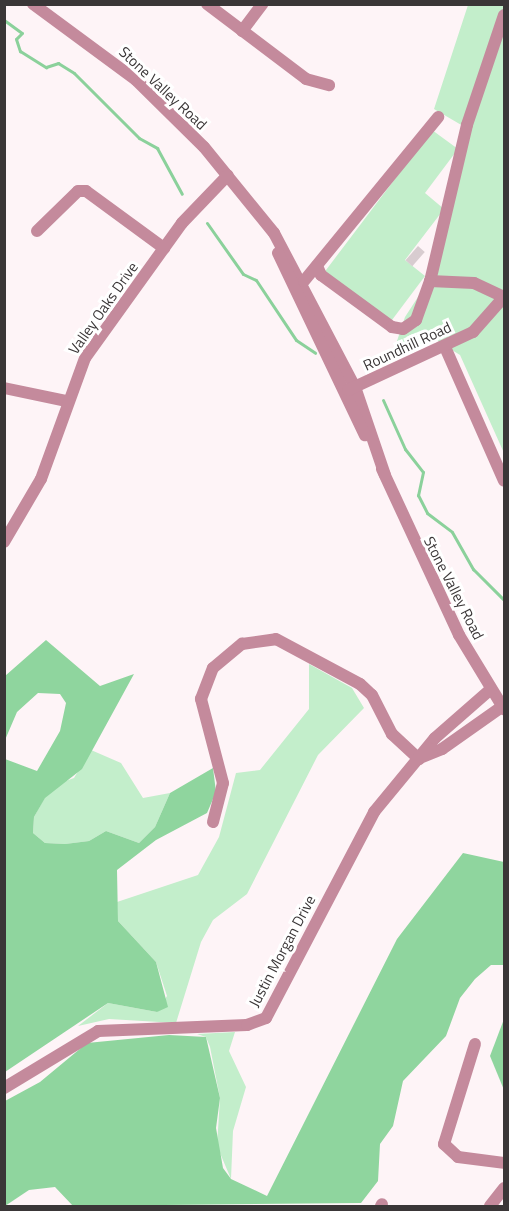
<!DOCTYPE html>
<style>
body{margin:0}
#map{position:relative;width:509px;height:1211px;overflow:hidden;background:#fef4f7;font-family:"Titillium Web",sans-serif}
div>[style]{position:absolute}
.green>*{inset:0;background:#c3eecb}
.forest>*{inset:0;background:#8fd59e}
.stream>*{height:3px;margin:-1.5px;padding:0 1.5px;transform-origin:1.5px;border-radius:1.5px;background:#8bd19b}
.building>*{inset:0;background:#d8ccd0;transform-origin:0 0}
.minor>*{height:12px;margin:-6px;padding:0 6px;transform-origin:6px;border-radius:6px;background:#c48a9c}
span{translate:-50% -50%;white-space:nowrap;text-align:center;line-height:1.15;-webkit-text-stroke:6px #fff;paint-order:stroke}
.street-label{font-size:15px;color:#3a3637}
.frame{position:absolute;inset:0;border:6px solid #3a3637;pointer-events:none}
</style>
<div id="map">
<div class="green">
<i style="clip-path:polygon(468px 5px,504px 5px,504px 453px,460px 355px,436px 340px,392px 356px,405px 317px,427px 283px,463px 126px,434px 109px)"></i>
<i style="clip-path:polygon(432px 130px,458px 149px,425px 193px,444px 209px,405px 260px,425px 276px,389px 324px,323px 274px)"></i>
<i style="clip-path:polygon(309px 664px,352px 688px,364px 708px,318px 755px,247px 894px,213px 920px,201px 942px,176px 1023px,109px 1019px,78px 1026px,108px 1003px,157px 1012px,167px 996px,156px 962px,118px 921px,117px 902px,198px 875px,219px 837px,236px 773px,260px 770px,309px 709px)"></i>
<i style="clip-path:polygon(91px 750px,121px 763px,143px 798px,170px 793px,155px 827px,139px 843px,106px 831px,89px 841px,65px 844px,45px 843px,33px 833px,34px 817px,45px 797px,57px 784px,74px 778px)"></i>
<i style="clip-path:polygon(235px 1032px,229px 1051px,246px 1087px,233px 1131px,231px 1179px,217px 1146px,220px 1098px,210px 1047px,206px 1037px,197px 1034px)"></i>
</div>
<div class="forest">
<i style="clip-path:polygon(46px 640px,100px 686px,134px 674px,82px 769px,45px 798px,34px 817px,33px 833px,45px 843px,65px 844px,89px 841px,106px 831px,139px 843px,155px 827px,170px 793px,213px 768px,216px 792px,207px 813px,156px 840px,117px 870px,118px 921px,156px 962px,168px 1007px,157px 1012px,108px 1003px,5px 1072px,5px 759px,37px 771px,60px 731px,66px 703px,60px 694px,38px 693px,17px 712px,5px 740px,5px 676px)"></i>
<i style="clip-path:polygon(463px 853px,504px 862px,504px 965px,491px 965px,475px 979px,460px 998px,446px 1036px,403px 1081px,393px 1126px,380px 1144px,378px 1181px,361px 1203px,73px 1206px,55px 1187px,29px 1190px,5px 1206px,5px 1101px,40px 1082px,87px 1043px,169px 1035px,206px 1037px,220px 1098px,216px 1128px,223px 1168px,231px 1179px,267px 1196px,397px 939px)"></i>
<i style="clip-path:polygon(504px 1019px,504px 1090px,490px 1056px)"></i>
</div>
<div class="stream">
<i style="left:4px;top:20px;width:22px;rotate:36deg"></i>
<i style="left:22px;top:33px;width:8px;rotate:135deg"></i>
<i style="left:16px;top:39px;width:13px;rotate:72deg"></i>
<i style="left:20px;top:51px;width:31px;rotate:32deg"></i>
<i style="left:46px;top:67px;width:13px;rotate:-18deg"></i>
<i style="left:58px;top:63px;width:19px;rotate:32deg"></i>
<i style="left:74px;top:73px;width:92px;rotate:45deg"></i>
<i style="left:139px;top:138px;width:21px;rotate:29deg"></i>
<i style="left:157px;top:148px;width:52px;rotate:61.5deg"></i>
<i style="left:207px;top:223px;width:62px;rotate:54.8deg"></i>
<i style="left:243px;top:274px;width:14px;rotate:25deg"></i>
<i style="left:256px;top:280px;width:72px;rotate:56.3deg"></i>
<i style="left:296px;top:340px;width:23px;rotate:34deg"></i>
<i style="left:383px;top:400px;width:54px;rotate:65.8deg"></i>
<i style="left:405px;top:449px;width:29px;rotate:52deg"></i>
<i style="left:423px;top:472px;width:24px;rotate:102deg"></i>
<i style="left:418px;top:495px;width:20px;rotate:63deg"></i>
<i style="left:427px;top:513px;width:31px;rotate:37deg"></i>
<i style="left:452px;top:532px;width:43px;rotate:60.4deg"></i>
<i style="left:473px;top:569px;width:44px;rotate:45deg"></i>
<i style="left:504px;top:642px;width:12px;rotate:90deg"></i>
</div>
<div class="building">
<i style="left:418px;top:246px;width:9px;height:19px;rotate:41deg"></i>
</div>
<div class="minor">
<i style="left:33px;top:4px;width:128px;rotate:36.4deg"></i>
<i style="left:136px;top:80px;width:95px;rotate:44.6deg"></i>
<i style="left:204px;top:147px;width:111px;rotate:50.9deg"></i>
<i style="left:274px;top:233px;width:174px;rotate:62.3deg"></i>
<i style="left:355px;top:387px;width:93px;rotate:71.2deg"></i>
<i style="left:207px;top:4px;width:124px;rotate:37.1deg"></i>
<i style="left:306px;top:79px;width:24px;rotate:15deg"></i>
<i style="left:504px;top:15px;width:116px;rotate:108.6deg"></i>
<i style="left:467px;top:125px;width:160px;rotate:103.3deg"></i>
<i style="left:430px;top:281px;width:44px;rotate:2.6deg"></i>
<i style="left:474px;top:283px;width:33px;rotate:25deg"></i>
<i style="left:242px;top:31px;width:34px;rotate:-53deg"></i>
<i style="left:37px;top:231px;width:57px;rotate:-44.3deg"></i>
<i style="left:78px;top:191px;width:8px"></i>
<i style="left:86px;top:191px;width:97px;rotate:36.2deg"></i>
<i style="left:278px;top:253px;width:202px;rotate:64.5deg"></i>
<i style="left:317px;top:266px;width:10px;rotate:66deg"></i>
<i style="left:321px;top:275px;width:88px;rotate:36.2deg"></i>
<i style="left:392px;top:327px;width:11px;rotate:10deg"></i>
<i style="left:403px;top:329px;width:16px;rotate:-35deg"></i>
<i style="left:416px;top:320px;width:41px;rotate:-70.3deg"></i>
<i style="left:304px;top:281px;width:212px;rotate:-50.7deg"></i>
<i style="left:445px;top:347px;width:146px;rotate:66.2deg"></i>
<i style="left:4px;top:388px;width:63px;rotate:11.8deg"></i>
<i style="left:348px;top:390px;width:138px;rotate:-24.9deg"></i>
<i style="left:473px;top:332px;width:47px;rotate:-48.5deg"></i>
<i style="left:382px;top:469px;width:183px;rotate:65.1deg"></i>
<i style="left:459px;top:635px;width:87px;rotate:58.7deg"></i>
<i style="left:4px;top:542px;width:73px;rotate:-59.6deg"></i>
<i style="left:41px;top:479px;width:129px;rotate:-70deg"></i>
<i style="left:85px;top:358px;width:166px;rotate:-54.3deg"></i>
<i style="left:182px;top:223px;width:66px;rotate:-46.2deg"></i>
<i style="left:420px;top:758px;width:24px;rotate:-22deg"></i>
<i style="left:442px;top:749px;width:75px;rotate:-35.2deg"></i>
<i style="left:213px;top:822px;width:40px;rotate:-75.6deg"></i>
<i style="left:223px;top:783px;width:87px;rotate:-104.7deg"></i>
<i style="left:201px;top:699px;width:33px;rotate:-69deg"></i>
<i style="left:213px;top:668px;width:38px;rotate:-40deg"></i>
<i style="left:242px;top:644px;width:34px;rotate:-8deg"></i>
<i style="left:276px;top:639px;width:95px;rotate:28.2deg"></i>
<i style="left:360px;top:684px;width:16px;rotate:43deg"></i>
<i style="left:372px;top:695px;width:44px;rotate:62.9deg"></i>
<i style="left:392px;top:734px;width:37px;rotate:43deg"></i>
<i style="left:475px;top:1044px;width:105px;rotate:107.2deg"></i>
<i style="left:444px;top:1144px;width:19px;rotate:43deg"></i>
<i style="left:458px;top:1157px;width:46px;rotate:7.4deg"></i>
<i style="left:4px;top:1088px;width:110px;rotate:-31.2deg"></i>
<i style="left:98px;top:1031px;width:149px;rotate:-2.3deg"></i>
<i style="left:247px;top:1025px;width:20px;rotate:-20deg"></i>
<i style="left:266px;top:1018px;width:233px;rotate:-62.3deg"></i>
<i style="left:374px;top:812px;width:96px;rotate:-50.5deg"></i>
<i style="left:435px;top:738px;width:74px;rotate:-41.2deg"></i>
<i style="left:381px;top:1206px;width:2px;rotate:-63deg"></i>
<i style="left:490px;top:1206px;width:23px;rotate:-52deg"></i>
</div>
<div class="street-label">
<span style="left:163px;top:88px;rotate:43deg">Stone Valley Road</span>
<span style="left:103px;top:308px;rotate:-55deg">Valley Oaks Drive</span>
<span style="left:407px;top:346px;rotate:-25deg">Roundhill Road</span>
<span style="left:454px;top:588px;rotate:63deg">Stone Valley Road</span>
<span style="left:282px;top:951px;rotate:-62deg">Justin Morgan Drive</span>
</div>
<div class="frame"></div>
</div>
